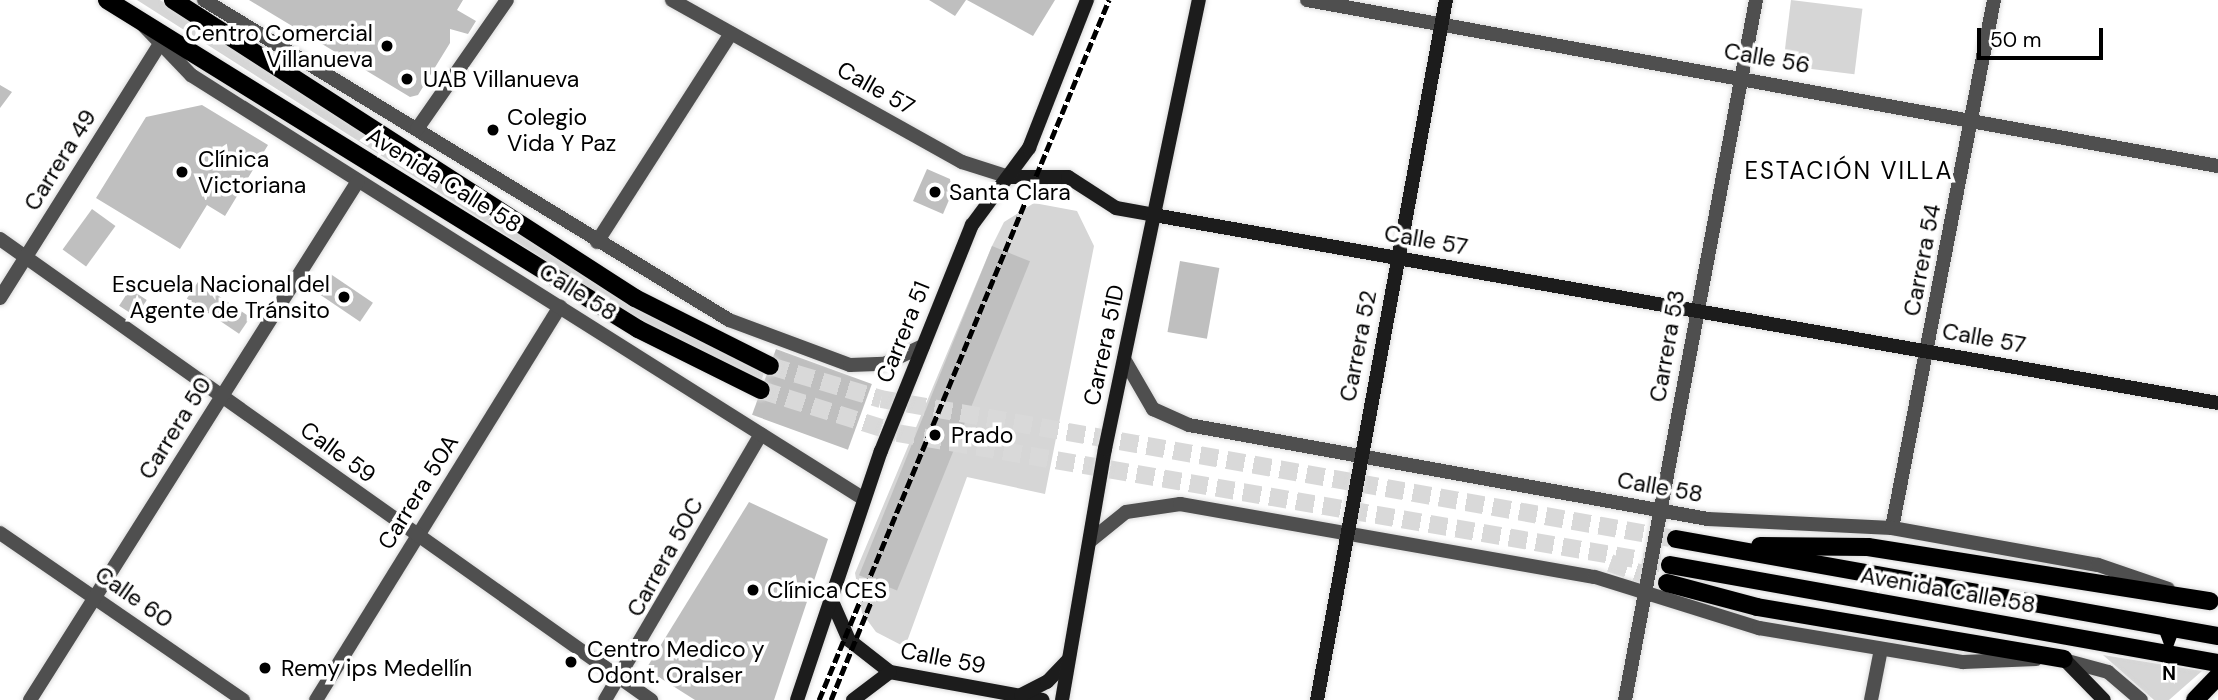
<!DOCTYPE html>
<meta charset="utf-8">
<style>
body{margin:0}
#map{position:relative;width:2218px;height:700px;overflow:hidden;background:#fff;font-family:"DM Sans",sans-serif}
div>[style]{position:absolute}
.green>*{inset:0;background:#d6d6d6;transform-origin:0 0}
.building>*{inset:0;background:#bfbfbf;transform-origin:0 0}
.primary-tunnel>*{height:18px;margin-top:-9px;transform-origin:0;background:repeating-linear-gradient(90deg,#d9d9d9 0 18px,transparent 0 27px)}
.roads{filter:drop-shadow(0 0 2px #dbdbdb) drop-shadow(0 0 2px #dbdbdb)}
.minor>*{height:14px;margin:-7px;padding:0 7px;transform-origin:7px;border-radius:7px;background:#4f4f4f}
.tertiary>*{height:14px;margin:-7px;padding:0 7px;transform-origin:7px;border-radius:7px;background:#4f4f4f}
.secondary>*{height:14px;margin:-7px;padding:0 7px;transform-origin:7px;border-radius:7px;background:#1c1c1c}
.primary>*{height:18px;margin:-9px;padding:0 9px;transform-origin:9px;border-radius:9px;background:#000}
.rail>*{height:5px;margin-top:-2.5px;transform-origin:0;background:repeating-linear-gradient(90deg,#000 0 10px,transparent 0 13.5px)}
.dots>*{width:19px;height:19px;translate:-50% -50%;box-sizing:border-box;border:4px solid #fff;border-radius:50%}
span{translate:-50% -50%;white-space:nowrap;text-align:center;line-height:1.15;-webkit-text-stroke:7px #fff;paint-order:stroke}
.poi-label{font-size:23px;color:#000}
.right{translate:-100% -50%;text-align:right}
.left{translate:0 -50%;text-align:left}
.street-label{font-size:23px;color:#000}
.neighbourhood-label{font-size:24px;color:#000;letter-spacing:2px}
.north{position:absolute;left:2134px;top:616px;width:70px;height:70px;-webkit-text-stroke:5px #fff;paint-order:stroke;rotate:180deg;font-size:19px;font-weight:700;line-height:28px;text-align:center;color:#000}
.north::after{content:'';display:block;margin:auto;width:24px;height:32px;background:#000;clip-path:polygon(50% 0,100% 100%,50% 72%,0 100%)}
.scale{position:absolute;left:1977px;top:28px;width:126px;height:32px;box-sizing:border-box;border:4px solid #000;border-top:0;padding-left:9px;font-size:21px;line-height:24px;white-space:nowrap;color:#000;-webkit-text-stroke:5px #fff;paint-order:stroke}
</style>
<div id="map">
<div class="green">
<i style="clip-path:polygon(137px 0,160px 0,643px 312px,764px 372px,761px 382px,639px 320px)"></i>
<i style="left:1791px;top:0;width:72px;height:66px;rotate:7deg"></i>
<i style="clip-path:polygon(1034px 203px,1077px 211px,1094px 246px,1045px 494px,967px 477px,905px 647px,876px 632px,862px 613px,855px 573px,992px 246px,1004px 222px)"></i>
<i style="clip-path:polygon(2103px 655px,2202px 671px,2169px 700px,2154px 700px)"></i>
</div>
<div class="building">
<i style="clip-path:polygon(249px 0,463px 0,457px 10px,476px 21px,468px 34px,450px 29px,450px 43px,418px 95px,410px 97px)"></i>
<i style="clip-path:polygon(929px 0,966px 0,955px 16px)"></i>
<i style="clip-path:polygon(967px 0,1055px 0,1033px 36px)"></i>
<i style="clip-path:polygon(0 85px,12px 92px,0 108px)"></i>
<i style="clip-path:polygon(202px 105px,268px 145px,225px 216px,207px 205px,180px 249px,96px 198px,146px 117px)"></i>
<i style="clip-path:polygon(927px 169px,950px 179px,952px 193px,943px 214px,913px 201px)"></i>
<i style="left:92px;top:209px;width:29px;height:50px;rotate:36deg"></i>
<i style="left:992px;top:246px;width:41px;height:355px;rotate:22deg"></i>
<i style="left:1180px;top:261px;width:40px;height:72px;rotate:10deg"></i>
<i style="left:329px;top:273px;width:53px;height:23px;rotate:34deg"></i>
<i style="left:198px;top:282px;width:63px;height:20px;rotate:34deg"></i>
<i style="left:130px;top:289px;width:20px;height:20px;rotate:33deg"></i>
<i style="left:776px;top:349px;width:102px;height:70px;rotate:20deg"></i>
<i style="clip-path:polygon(749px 502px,828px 539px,774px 700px,695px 700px,646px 669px)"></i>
</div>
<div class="primary-tunnel">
<i style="left:770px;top:366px;width:116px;rotate:16.6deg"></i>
<i style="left:881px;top:399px;width:807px;rotate:9.99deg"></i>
<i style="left:761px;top:390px;width:143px;rotate:17.5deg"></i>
<i style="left:897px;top:433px;width:784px;rotate:9.69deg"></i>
<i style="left:1610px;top:563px;width:60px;rotate:19.3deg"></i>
</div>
<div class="roads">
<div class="minor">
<i style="left:1307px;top:0;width:926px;rotate:10.33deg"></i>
<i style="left:597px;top:242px;width:248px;rotate:-57.3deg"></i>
<i style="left:1892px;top:528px;width:538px;rotate:-79.07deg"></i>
<i style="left:0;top:533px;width:295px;rotate:34.5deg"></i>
<i style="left:316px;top:700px;width:463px;rotate:-58.2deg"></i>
<i style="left:605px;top:700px;width:308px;rotate:-59.6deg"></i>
<i style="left:1871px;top:700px;width:52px;rotate:-78.9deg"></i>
</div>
<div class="tertiary">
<i style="left:204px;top:0;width:615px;rotate:31.36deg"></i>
<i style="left:729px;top:320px;width:129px;rotate:20.4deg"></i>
<i style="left:850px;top:365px;width:34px;rotate:-2deg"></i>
<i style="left:884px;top:364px;width:43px;rotate:-24.8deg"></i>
<i style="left:672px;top:0;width:332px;rotate:29.2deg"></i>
<i style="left:962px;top:162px;width:49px;rotate:17.7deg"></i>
<i style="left:144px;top:26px;width:68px;rotate:46.2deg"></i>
<i style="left:191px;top:75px;width:795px;rotate:32.21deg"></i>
<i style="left:417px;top:129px;width:157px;rotate:-55.1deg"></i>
<i style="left:0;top:239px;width:798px;rotate:35.3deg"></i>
<i style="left:0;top:298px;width:298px;rotate:-57.8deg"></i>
<i style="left:1124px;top:359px;width:58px;rotate:59.9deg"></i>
<i style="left:1153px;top:409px;width:39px;rotate:24deg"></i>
<i style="left:1189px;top:425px;width:527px;rotate:10.27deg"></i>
<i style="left:1708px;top:519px;width:184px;rotate:2.8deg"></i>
<i style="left:1892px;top:528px;width:209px;rotate:10.2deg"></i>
<i style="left:2098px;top:565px;width:74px;rotate:18.9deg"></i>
<i style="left:1090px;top:541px;width:46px;rotate:-38.9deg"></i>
<i style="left:1126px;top:512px;width:55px;rotate:-8.4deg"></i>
<i style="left:1180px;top:504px;width:421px;rotate:10deg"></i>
<i style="left:1595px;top:577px;width:172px;rotate:17.3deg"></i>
<i style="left:1759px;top:628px;width:207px;rotate:9.5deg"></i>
<i style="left:1963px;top:662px;width:73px;rotate:-2.4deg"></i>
<i style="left:2060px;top:659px;width:50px;rotate:15.2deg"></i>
<i style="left:2108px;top:672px;width:43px;rotate:40.3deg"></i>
<i style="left:30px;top:700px;width:614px;rotate:-57.71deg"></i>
<i style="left:1625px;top:700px;width:712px;rotate:-79.4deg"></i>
</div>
<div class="secondary">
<i style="left:1009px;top:177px;width:59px"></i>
<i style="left:1068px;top:177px;width:57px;rotate:32.9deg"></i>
<i style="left:1116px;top:208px;width:39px;rotate:10deg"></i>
<i style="left:1154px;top:215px;width:1080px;rotate:10.02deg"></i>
<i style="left:831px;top:599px;width:45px;rotate:66.3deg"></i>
<i style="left:849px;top:640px;width:52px;rotate:38deg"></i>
<i style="left:890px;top:672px;width:155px;rotate:10.4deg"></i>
<i style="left:2064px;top:659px;width:57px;rotate:45.7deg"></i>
<i style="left:1021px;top:695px;width:29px;rotate:-27deg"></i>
<i style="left:1047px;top:682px;width:30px;rotate:-46deg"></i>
<i style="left:797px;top:700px;width:263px;rotate:-71.4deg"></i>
<i style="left:881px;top:451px;width:244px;rotate:-68.1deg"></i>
<i style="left:972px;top:225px;width:96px;rotate:-53.5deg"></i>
<i style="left:1029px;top:148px;width:159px;rotate:-68.6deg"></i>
<i style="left:853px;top:700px;width:46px;rotate:-37.1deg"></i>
<i style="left:1062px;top:700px;width:255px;rotate:-80.3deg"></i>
<i style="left:1105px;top:449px;width:459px;rotate:-78.2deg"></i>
<i style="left:1317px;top:700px;width:712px;rotate:-79.56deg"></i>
</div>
<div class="primary">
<i style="left:107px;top:0;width:625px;rotate:31.78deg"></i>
<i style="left:638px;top:329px;width:137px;rotate:26.4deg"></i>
<i style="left:173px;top:0;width:550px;rotate:32.82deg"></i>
<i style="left:635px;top:298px;width:151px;rotate:26.7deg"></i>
<i style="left:1676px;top:539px;width:551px;rotate:10.15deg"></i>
<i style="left:1760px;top:546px;width:108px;rotate:0.5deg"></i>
<i style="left:1868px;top:547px;width:346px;rotate:9deg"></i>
<i style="left:1670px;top:565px;width:557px;rotate:10.14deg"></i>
<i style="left:1667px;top:583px;width:93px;rotate:14.9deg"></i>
<i style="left:1757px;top:607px;width:311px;rotate:9.6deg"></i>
<i style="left:2195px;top:700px;width:33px;rotate:-46deg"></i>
</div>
</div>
<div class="rail">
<i style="left:819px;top:700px;width:758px;rotate:-67.5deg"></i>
<i style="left:831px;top:700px;width:130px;rotate:-67.8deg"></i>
</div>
<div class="dots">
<i style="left:387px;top:46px;background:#000"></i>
<i style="left:407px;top:79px;background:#000"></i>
<i style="left:493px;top:130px;background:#000"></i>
<i style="left:182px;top:172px;background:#000"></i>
<i style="left:935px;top:192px;background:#000"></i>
<i style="left:344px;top:297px;background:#000"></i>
<i style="left:935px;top:435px;background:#000"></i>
<i style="left:753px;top:590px;background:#000"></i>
<i style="left:571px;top:662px;background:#000"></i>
<i style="left:265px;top:668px;background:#000"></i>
</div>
<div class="poi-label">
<span class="right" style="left:373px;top:46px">Centro Comercial<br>Villanueva</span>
<span class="left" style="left:423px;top:79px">UAB Villanueva</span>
<span class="left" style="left:507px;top:130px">Colegio<br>Vida Y Paz</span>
<span class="left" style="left:198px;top:172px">Clínica<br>Victoriana</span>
<span class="left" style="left:949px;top:192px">Santa Clara</span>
<span class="right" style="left:330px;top:297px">Escuela Nacional del<br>Agente de Tránsito</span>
<span class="left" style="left:951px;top:435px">Prado</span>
<span class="left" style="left:767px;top:590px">Clínica CES</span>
<span class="left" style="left:587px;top:662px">Centro Medico y<br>Odont. Oralser</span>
<span class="left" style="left:281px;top:668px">Remy ips Medellín</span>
</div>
<div class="street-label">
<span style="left:1767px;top:58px;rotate:10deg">Calle 56</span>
<span style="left:876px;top:88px;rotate:29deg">Calle 57</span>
<span style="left:60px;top:160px;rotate:-58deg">Carrera 49</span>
<span style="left:444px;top:180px;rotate:32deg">Avenida Calle 58</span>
<span style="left:1426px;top:240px;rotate:10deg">Calle 57</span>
<span style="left:1922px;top:260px;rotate:-79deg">Carrera 54</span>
<span style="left:578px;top:292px;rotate:32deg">Calle 58</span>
<span style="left:903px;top:332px;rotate:-68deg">Carrera 51</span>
<span style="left:1984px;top:338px;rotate:10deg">Calle 57</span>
<span style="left:1104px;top:345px;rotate:-78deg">Carrera 51D</span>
<span style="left:1358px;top:346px;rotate:-79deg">Carrera 52</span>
<span style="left:1667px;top:346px;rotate:-80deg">Carrera 53</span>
<span style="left:175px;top:428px;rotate:-58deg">Carrera 50</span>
<span style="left:338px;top:452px;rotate:36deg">Calle 59</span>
<span style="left:1660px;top:487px;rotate:10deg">Calle 58</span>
<span style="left:418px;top:492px;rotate:-58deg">Carrera 50A</span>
<span style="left:665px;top:557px;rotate:-61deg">Carrera 50C</span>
<span style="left:1948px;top:590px;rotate:10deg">Avenida Calle 58</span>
<span style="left:134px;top:597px;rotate:35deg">Calle 60</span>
<span style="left:943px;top:658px;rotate:11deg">Calle 59</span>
</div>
<div class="neighbourhood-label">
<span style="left:1849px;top:171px">ESTACIÓN VILLA</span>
</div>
<div class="north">N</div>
<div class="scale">50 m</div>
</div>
